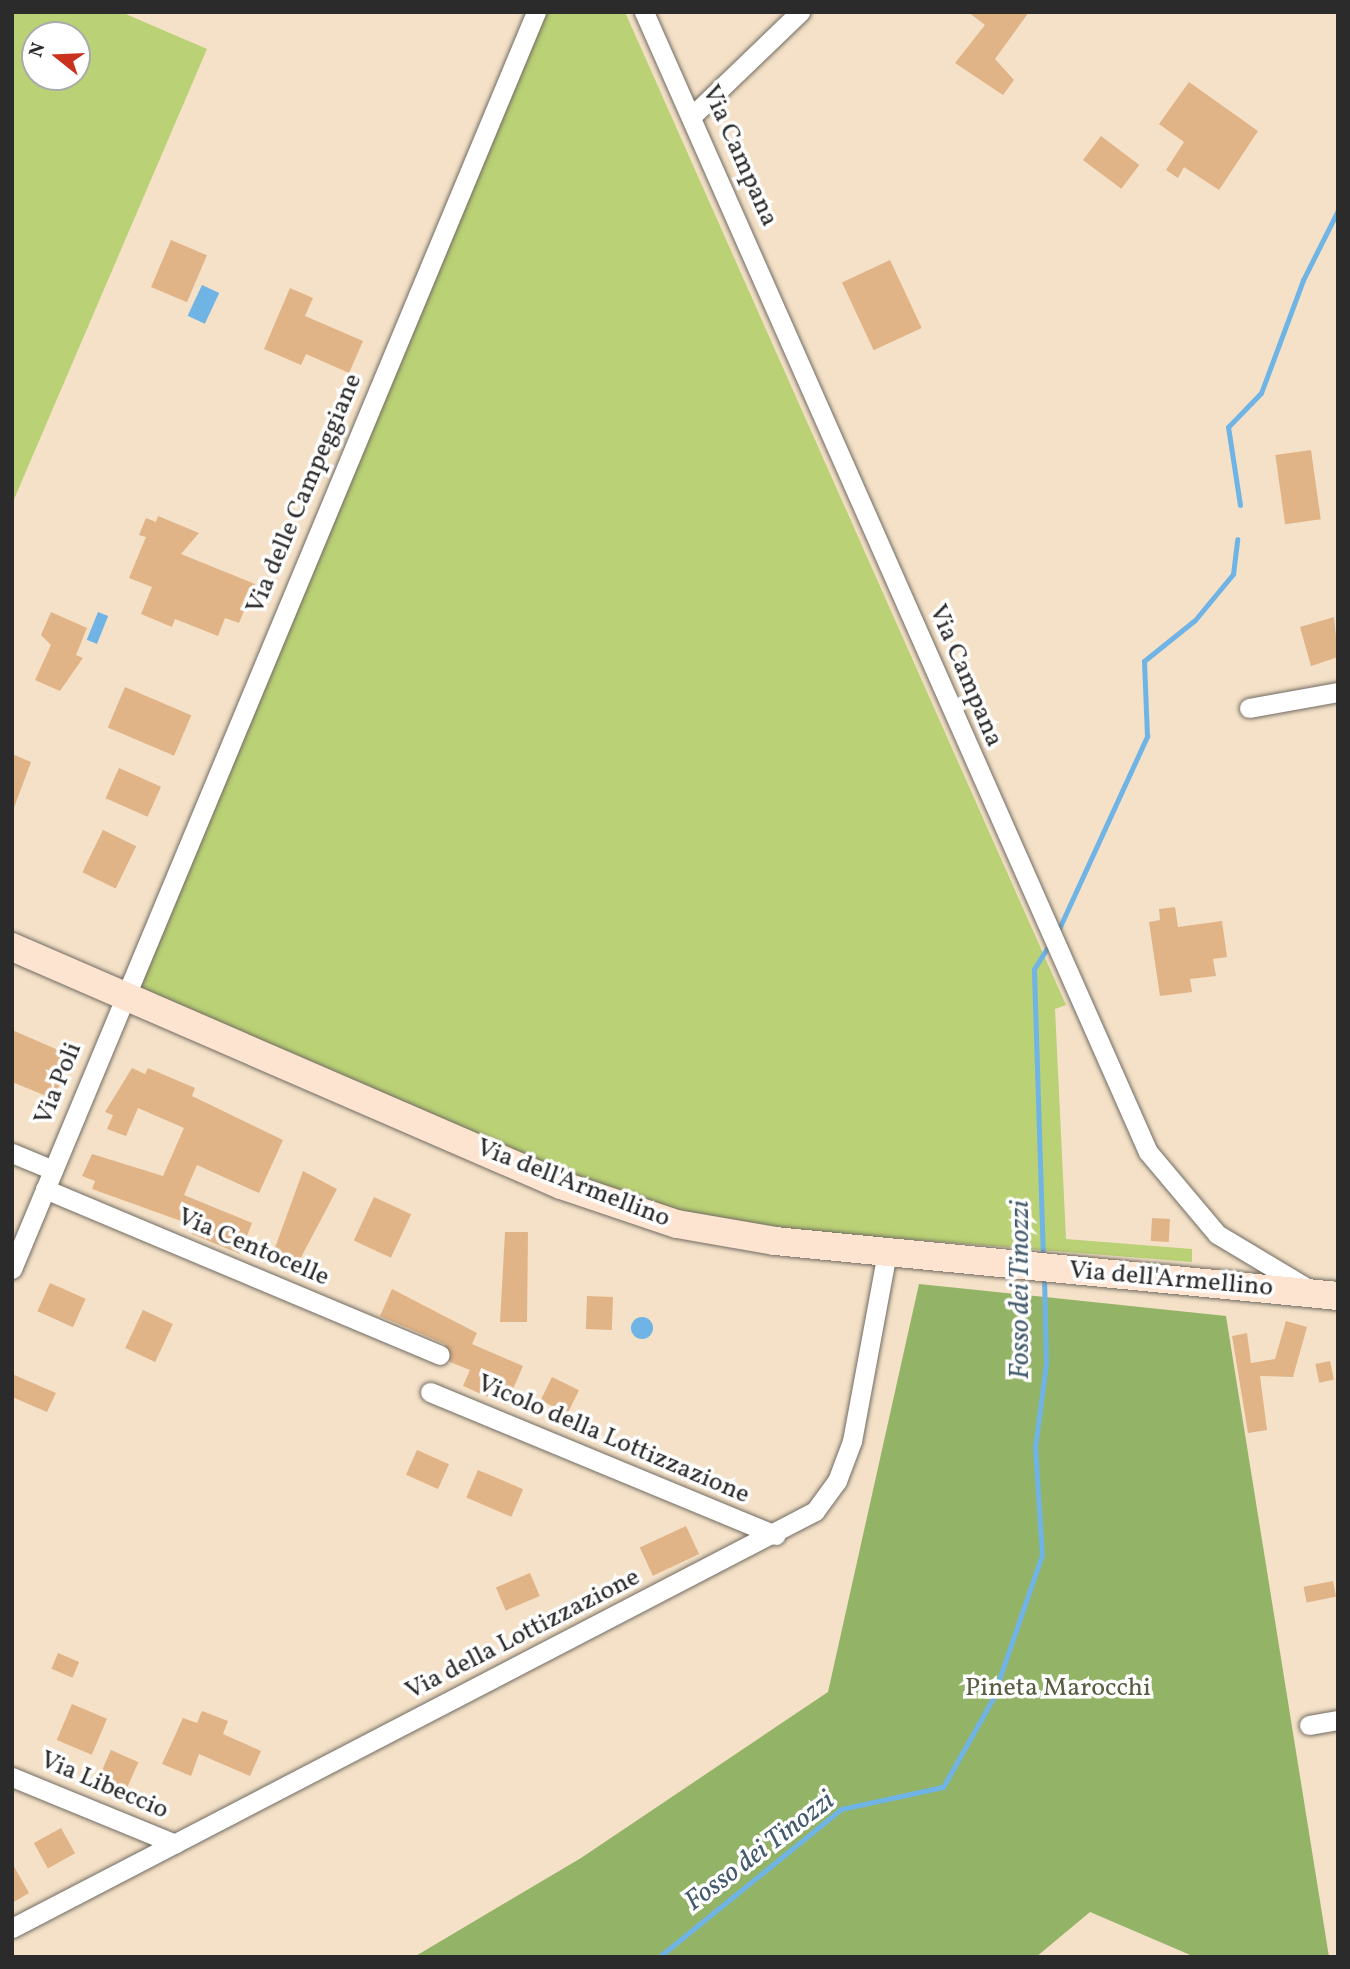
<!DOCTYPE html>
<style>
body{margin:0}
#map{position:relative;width:1350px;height:1969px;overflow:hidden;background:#f4e1c7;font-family:Vollkorn,serif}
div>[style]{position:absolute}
.green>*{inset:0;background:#bad175}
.forest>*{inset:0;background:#93b366}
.water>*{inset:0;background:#70b4e6;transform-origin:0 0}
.round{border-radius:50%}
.stream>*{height:5px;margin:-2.5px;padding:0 2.5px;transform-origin:2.5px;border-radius:2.5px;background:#70b4e6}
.building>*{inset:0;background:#e1b487;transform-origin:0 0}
.roads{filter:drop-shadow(0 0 2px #716b62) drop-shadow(0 0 2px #716b62)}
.street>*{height:19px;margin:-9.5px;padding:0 9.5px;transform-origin:9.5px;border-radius:9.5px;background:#fff}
.secondary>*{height:28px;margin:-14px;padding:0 14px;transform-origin:14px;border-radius:14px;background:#fde4d1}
span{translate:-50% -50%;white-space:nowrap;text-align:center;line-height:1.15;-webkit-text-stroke:7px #fff;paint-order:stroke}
.street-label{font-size:26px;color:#2b2b2b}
.park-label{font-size:26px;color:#565d41}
.water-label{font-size:28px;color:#435b6c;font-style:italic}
.frame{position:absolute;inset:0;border:14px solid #2b2b2b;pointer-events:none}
.north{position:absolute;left:21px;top:21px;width:70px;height:70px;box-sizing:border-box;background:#fff;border:2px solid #aaa;border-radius:50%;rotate:288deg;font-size:19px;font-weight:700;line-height:28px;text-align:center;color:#2b2b2b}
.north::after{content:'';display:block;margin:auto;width:24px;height:32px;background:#c8321e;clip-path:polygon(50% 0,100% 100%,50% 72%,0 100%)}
</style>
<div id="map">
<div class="green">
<i style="clip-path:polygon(evenodd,12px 12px,121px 12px,207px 49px,12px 504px,12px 12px,35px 35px,77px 35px,77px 77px,35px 77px,35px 35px)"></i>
<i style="clip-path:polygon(540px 12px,625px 12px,1066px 1005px,1055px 1009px,1066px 1239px,1192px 1249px,1192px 1262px,704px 1223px,560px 1182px,137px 985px)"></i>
</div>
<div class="forest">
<i style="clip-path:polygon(919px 1284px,1226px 1316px,1329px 1957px,1195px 1957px,1090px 1912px,1036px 1957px,414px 1957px,581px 1858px,828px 1692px)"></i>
</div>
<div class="water">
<i style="left:202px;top:285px;width:19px;height:34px;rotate:25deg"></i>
<i style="left:98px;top:612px;width:11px;height:30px;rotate:22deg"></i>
<i class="round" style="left:631px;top:1317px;width:22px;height:22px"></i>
</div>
<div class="stream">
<i style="left:1240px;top:505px;width:79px;rotate:-98.7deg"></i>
<i style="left:1228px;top:427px;width:47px;rotate:-45.9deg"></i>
<i style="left:1261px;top:393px;width:121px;rotate:-69.6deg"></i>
<i style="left:1303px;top:280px;width:78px;rotate:-63.4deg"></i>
<i style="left:1057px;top:933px;width:217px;rotate:-65.4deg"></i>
<i style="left:1147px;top:736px;width:75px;rotate:-92.3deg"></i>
<i style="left:1144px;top:661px;width:65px;rotate:-38.8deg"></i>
<i style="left:1195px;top:620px;width:60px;rotate:-50.4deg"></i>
<i style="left:1233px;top:574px;width:35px;rotate:-83deg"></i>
<i style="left:1043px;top:1259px;width:290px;rotate:-91.8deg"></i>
<i style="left:1034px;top:969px;width:28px;rotate:-58deg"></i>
<i style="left:659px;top:1957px;width:235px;rotate:-39.1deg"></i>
<i style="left:841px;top:1809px;width:104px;rotate:-12.2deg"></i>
<i style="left:943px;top:1787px;width:100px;rotate:-60.6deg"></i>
<i style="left:992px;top:1700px;width:153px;rotate:-71deg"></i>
<i style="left:1042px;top:1555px;width:108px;rotate:-93.7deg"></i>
<i style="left:1035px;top:1447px;width:84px;rotate:-82.5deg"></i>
<i style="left:1046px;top:1364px;width:88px;rotate:-91.3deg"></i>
</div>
<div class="building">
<i style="clip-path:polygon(968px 12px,1029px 12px,995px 59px,1014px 80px,1003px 95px,955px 63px,985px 25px)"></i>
<i style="clip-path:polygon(1189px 82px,1258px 131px,1219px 190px,1184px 167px,1178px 178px,1166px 170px,1184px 142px,1159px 124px)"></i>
<i style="left:1101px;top:136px;width:48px;height:30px;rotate:37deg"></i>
<i style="left:171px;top:240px;width:39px;height:51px;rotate:23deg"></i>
<i style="left:890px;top:260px;width:75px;height:53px;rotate:65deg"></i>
<i style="clip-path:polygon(290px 288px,313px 298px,305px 316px,363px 341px,349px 373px,306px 354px,301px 365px,264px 349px)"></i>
<i style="left:1311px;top:450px;width:70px;height:36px;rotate:82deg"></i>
<i style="clip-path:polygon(158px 516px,199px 533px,181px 554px,255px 584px,239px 623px,225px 618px,218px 636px,175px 619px,172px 627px,141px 614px,152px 587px,129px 578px,146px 537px,139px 535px,146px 518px,156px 522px)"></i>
<i style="clip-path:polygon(51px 612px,87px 628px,76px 655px,83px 658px,60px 691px,35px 680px,51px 645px,41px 635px)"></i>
<i style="clip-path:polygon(1334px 617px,1338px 657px,1311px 666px,1300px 627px)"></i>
<i style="left:125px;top:687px;width:72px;height:44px;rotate:23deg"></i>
<i style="clip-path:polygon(12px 754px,31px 762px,12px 813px)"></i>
<i style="left:119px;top:768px;width:46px;height:33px;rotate:24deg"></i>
<i style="left:103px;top:830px;width:37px;height:47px;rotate:26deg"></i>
<i style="clip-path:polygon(1175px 907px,1178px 927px,1222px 921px,1227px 957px,1213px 959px,1216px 976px,1190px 979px,1192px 992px,1160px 996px,1149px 922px,1160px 920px,1159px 909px)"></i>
<i style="clip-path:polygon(12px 1030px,72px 1056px,54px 1099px,12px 1082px)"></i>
<i style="clip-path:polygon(132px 1068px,145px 1074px,148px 1068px,195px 1088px,192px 1096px,283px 1140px,259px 1193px,197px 1165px,184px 1195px,252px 1223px,240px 1254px,192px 1234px,195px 1226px,92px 1189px,95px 1181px,82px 1176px,92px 1154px,163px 1176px,184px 1128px,138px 1108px,126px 1136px,107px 1129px,113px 1115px,105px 1112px)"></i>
<i style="clip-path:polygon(303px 1171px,337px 1189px,296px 1267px,272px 1256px)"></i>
<i style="left:374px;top:1197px;width:41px;height:48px;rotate:25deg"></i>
<i style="left:1152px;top:1218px;width:18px;height:23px;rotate:3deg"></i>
<i style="clip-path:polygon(505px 1232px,528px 1232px,527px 1322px,500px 1322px)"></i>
<i style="left:50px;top:1283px;width:39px;height:31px;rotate:24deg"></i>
<i style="clip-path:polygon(392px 1289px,477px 1333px,472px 1344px,523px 1366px,506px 1405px,463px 1386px,470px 1370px,450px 1362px,445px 1344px,380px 1316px)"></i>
<i style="left:587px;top:1296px;width:26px;height:33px;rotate:2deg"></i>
<i style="left:143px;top:1310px;width:33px;height:42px;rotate:25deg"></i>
<i style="clip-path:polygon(1286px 1321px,1307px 1327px,1293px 1377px,1260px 1376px,1267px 1430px,1248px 1433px,1232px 1336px,1247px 1333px,1251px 1363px,1275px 1359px)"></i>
<i style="left:1330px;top:1361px;width:19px;height:15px;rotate:78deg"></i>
<i style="clip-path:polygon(12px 1374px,56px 1393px,47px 1412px,12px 1397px)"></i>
<i style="left:552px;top:1377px;width:30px;height:26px;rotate:26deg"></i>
<i style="left:417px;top:1450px;width:35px;height:27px;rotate:24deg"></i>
<i style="left:478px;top:1470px;width:49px;height:30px;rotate:23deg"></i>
<i style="left:686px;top:1526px;width:31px;height:51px;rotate:65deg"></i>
<i style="left:530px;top:1573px;width:25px;height:37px;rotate:67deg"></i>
<i style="left:1333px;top:1581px;width:16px;height:30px;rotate:79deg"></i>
<i style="left:58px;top:1653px;width:23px;height:17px;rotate:23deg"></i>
<i style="left:72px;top:1704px;width:38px;height:39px;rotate:23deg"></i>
<i style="clip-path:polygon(202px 1711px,228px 1721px,223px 1734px,261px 1751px,250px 1776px,199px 1754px,191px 1776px,162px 1764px,183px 1718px,197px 1723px)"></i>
<i style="left:111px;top:1750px;width:30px;height:31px;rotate:24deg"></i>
<i style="left:61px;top:1828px;width:29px;height:31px;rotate:61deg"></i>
<i style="clip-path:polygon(12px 1863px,29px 1893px,12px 1903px)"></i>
</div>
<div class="roads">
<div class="street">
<i style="left:644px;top:12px;width:1246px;rotate:66.15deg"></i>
<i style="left:1148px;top:1152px;width:107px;rotate:49.9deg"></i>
<i style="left:1217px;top:1234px;width:105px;rotate:31deg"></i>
<i style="left:693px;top:115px;width:149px;rotate:-43.9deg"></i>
<i style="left:1249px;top:708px;width:90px;rotate:-10.2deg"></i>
<i style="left:12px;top:1153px;width:44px;rotate:22.5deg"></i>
<i style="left:45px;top:1189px;width:428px;rotate:22.8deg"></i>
<i style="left:12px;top:1269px;width:1362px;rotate:-67.37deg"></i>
<i style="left:430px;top:1392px;width:374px;rotate:22.5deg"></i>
<i style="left:1309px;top:1725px;width:29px;rotate:-10deg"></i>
<i style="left:12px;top:1777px;width:176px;rotate:22.3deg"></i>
<i style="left:12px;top:1928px;width:905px;rotate:-27.44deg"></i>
<i style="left:815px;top:1511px;width:37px;rotate:-54deg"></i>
<i style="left:837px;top:1481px;width:43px;rotate:-69.4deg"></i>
<i style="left:852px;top:1441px;width:191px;rotate:-79.5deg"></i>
</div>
<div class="secondary">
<i style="left:12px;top:947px;width:598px;rotate:23.44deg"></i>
<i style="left:561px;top:1185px;width:122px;rotate:18.6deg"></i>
<i style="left:677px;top:1224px;width:99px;rotate:9.8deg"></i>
<i style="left:775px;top:1241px;width:566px;rotate:5.58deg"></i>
</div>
</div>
<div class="street-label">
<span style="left:739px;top:156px;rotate:66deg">Via Campana</span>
<span style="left:305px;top:494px;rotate:-67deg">Via delle Campeggiane</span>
<span style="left:965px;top:676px;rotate:67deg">Via Campana</span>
<span style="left:59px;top:1084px;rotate:-68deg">Via Poli</span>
<span style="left:573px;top:1184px;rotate:21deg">Via dell'Armellino</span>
<span style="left:253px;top:1248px;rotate:23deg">Via Centocelle</span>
<span style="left:1171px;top:1280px;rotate:5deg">Via dell'Armellino</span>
<span style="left:613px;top:1440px;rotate:23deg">Vicolo della Lottizzazione</span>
<span style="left:523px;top:1635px;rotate:-27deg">Via della Lottizzazione</span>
<span style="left:104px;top:1786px;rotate:23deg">Via Libeccio</span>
</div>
<div class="park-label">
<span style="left:1058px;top:1689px">Pineta Marocchi</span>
</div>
<div class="water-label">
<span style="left:1021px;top:1290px;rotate:-90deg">Fosso dei Tinozzi</span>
<span style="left:760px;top:1852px;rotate:-37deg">Fosso dei Tinozzi</span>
</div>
<div class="frame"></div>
<div class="north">N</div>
</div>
